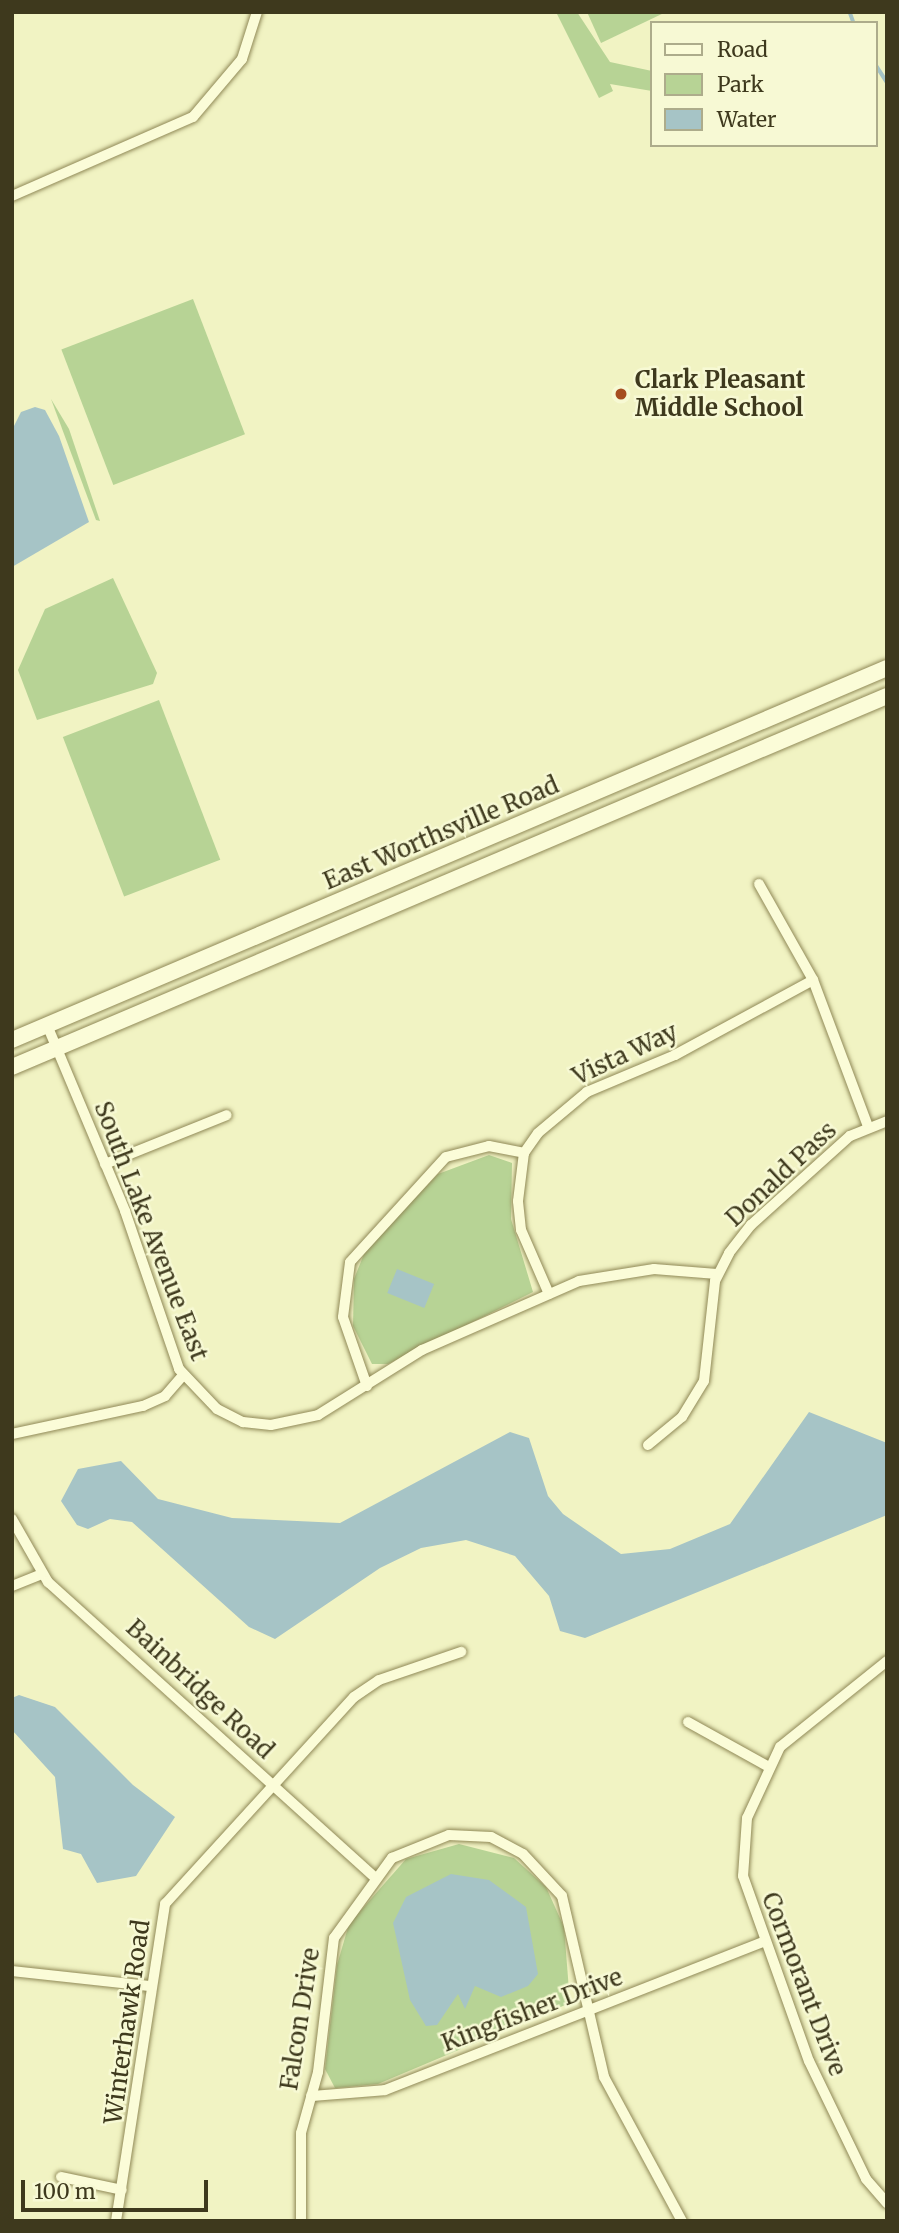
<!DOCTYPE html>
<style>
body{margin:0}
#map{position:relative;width:899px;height:2233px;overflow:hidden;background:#f1f3c3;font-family:Merriweather,serif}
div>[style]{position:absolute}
.green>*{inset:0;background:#b7d395;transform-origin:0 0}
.water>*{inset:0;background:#a6c4c6;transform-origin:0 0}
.stream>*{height:3.5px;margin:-1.75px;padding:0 1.75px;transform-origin:1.75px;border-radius:1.75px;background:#a6c4c6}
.roads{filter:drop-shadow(0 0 2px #908957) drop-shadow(0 0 2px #908957)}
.street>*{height:10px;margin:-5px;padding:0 5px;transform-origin:5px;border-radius:5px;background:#fbfcd8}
.secondary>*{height:16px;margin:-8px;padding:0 8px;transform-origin:8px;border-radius:8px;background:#fbfcd8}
.dots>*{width:19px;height:19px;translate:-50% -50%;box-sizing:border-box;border:4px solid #f7f9d4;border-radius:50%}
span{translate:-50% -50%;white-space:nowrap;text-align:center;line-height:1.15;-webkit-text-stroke:5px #f7f9d4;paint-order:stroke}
.poi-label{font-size:24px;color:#3e391d;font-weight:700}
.left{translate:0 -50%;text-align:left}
.street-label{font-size:24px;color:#3e391d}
.frame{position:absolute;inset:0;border:14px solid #3e391d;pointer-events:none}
.legend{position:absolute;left:650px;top:21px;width:228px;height:126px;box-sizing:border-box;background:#f7f9d4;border:2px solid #adac8b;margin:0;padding:9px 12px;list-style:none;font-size:21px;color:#3e391d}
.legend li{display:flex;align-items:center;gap:14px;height:35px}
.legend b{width:35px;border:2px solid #adac8b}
.scale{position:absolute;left:21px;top:2180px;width:187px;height:32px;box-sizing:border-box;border:4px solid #3e391d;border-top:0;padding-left:9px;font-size:21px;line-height:24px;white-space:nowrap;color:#3e391d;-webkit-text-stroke:5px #f7f9d4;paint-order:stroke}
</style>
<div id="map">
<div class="green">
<i style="clip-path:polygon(556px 12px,577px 12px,610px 62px,652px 71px,652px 91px,610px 84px,613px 91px,599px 98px)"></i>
<i style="clip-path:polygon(587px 12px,666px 12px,601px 43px)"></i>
<i style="left:193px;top:299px;width:145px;height:141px;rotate:69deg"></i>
<i style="clip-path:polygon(51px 399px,69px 429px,100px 521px,96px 520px)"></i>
<i style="clip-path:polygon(113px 578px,157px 673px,153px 684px,37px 720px,18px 670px,45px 609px)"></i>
<i style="left:159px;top:700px;width:171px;height:103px;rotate:69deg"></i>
<i style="clip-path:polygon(489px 1155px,512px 1163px,511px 1219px,533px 1292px,388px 1364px,372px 1364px,353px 1326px,354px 1279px,366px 1249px,438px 1174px)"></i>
<i style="clip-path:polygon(459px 1844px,514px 1858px,546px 1887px,564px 1927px,570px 2003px,378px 2084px,335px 2088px,325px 2069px,337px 1965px,349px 1924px,406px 1859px)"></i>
</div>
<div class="water">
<i style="clip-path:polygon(35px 407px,45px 410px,59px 436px,89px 522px,12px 567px,12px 430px,21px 412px)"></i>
<i style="left:397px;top:1269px;width:40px;height:26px;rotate:22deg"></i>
<i style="clip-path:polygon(809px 1412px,887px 1443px,887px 1515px,585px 1638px,560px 1631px,549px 1596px,515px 1556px,466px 1540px,421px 1548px,380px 1568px,275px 1639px,249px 1627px,132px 1522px,110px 1519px,88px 1529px,77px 1525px,61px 1501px,78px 1469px,121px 1461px,158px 1499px,232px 1518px,340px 1523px,510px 1432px,529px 1438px,548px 1496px,563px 1514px,621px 1554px,670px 1549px,730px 1524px)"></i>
<i style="clip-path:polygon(19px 1695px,55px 1707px,133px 1785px,175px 1817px,136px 1876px,97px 1883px,81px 1854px,63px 1849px,55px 1777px,12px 1730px,12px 1698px)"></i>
<i style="clip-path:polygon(451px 1874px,489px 1880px,526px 1907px,538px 1974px,528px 1986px,501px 1997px,475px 1986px,465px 2009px,458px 1994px,437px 2025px,426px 2026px,410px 2000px,393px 1923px,406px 1897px)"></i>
</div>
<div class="stream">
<i style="left:850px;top:12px;width:12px;rotate:70deg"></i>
<i style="left:876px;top:65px;width:20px;rotate:57deg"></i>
</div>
<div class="roads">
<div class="street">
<i style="left:12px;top:196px;width:197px;rotate:-23.6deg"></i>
<i style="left:193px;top:117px;width:76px;rotate:-49.8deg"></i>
<i style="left:242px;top:59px;width:49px;rotate:-72.3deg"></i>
<i style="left:759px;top:884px;width:110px;rotate:60.6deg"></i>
<i style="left:813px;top:980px;width:156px;rotate:69.4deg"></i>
<i style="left:47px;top:1025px;width:202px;rotate:67.2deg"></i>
<i style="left:125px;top:1211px;width:167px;rotate:71.1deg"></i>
<i style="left:179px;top:1369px;width:55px;rotate:46.5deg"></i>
<i style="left:217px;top:1409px;width:29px;rotate:27deg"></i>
<i style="left:243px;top:1422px;width:28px;rotate:6deg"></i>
<i style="left:271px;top:1425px;width:48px;rotate:-12deg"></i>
<i style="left:318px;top:1415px;width:123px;rotate:-32deg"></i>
<i style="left:422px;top:1350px;width:171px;rotate:-23.7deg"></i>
<i style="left:579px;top:1281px;width:76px;rotate:-9.1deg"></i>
<i style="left:654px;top:1269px;width:63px;rotate:4.5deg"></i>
<i style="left:105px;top:1164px;width:131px;rotate:-21.9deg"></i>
<i style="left:549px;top:1294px;width:70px;rotate:-113.6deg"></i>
<i style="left:521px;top:1230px;width:29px;rotate:-96deg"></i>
<i style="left:518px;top:1201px;width:48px;rotate:-82.9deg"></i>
<i style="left:524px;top:1153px;width:24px;rotate:-55deg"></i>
<i style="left:538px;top:1133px;width:64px;rotate:-39.9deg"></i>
<i style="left:587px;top:1092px;width:95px;rotate:-22.8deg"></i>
<i style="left:675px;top:1055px;width:157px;rotate:-28.5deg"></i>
<i style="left:367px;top:1386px;width:73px;rotate:-109.2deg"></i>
<i style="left:343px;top:1317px;width:55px;rotate:-82.7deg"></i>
<i style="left:350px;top:1262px;width:142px;rotate:-47.6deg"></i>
<i style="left:446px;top:1157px;width:44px;rotate:-14.3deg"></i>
<i style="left:489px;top:1146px;width:36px;rotate:11deg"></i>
<i style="left:12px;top:1434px;width:134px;rotate:-12.1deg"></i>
<i style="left:143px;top:1406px;width:24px;rotate:-24deg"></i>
<i style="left:165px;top:1396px;width:28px;rotate:-49deg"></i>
<i style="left:648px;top:1445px;width:44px;rotate:-39.5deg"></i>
<i style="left:682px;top:1417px;width:42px;rotate:-58.6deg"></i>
<i style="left:704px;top:1381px;width:101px;rotate:-83.7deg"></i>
<i style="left:715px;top:1281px;width:31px;rotate:-63deg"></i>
<i style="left:729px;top:1253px;width:36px;rotate:-52deg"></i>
<i style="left:751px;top:1225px;width:133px;rotate:-42deg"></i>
<i style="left:850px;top:1136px;width:40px;rotate:-22deg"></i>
<i style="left:12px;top:1519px;width:73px;rotate:60.3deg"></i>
<i style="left:48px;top:1582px;width:442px;rotate:42.1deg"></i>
<i style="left:12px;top:1586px;width:31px;rotate:-22deg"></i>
<i style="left:887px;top:1661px;width:137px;rotate:141.2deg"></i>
<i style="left:780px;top:1747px;width:78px;rotate:114.9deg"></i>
<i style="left:747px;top:1818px;width:58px;rotate:93.9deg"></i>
<i style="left:743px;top:1876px;width:196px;rotate:70.4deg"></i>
<i style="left:809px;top:2061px;width:131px;rotate:64.2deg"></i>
<i style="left:866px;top:2179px;width:32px;rotate:49deg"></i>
<i style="left:688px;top:1722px;width:90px;rotate:29.1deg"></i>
<i style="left:12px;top:1971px;width:140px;rotate:6.2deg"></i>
<i style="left:311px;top:2096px;width:74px;rotate:-4.6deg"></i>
<i style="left:385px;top:2090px;width:406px;rotate:-21.4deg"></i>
<i style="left:61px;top:2177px;width:62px;rotate:12deg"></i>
<i style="left:116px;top:2221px;width:321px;rotate:-81.2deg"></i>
<i style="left:165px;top:1904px;width:280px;rotate:-47.6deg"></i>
<i style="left:354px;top:1697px;width:30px;rotate:-34deg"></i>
<i style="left:379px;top:1680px;width:87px;rotate:-18.9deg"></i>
<i style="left:301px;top:2221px;width:88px;rotate:-90deg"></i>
<i style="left:301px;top:2133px;width:63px;rotate:-74.4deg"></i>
<i style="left:318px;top:2072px;width:135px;rotate:-83.2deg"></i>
<i style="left:334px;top:1938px;width:99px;rotate:-54.1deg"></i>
<i style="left:392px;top:1858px;width:61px;rotate:-22deg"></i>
<i style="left:449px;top:1835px;width:42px;rotate:2.7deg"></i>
<i style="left:491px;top:1837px;width:36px;rotate:28deg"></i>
<i style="left:523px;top:1854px;width:57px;rotate:47.1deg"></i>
<i style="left:562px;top:1896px;width:186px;rotate:76.9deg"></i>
<i style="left:604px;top:2077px;width:164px;rotate:61.6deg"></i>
</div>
<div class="secondary">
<i style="left:12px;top:1040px;width:951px;rotate:-23.03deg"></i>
<i style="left:12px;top:1067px;width:950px;rotate:-22.98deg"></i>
</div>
</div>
<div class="dots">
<i style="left:621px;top:394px;background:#a64d20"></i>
</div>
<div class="poi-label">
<span class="left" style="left:635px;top:394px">Clark Pleasant<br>Middle School</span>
</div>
<div class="street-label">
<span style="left:441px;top:833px;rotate:-23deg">East Worthsville Road</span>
<span style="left:625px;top:1054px;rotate:-25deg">Vista Way</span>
<span style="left:781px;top:1174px;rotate:-43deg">Donald Pass</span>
<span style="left:151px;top:1231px;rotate:69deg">South Lake Avenue East</span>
<span style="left:200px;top:1689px;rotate:43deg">Bainbridge Road</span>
<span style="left:804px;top:1984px;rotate:69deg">Cormorant Drive</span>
<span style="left:532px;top:2010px;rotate:-21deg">Kingfisher Drive</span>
<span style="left:300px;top:2019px;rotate:-81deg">Falcon Drive</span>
<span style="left:127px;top:2022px;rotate:-82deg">Winterhawk Road</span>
</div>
<div class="frame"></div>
<ul class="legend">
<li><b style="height:9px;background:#fbfcd8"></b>Road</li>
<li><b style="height:19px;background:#b7d395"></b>Park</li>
<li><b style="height:19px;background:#a6c4c6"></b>Water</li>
</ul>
<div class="scale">100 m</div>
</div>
